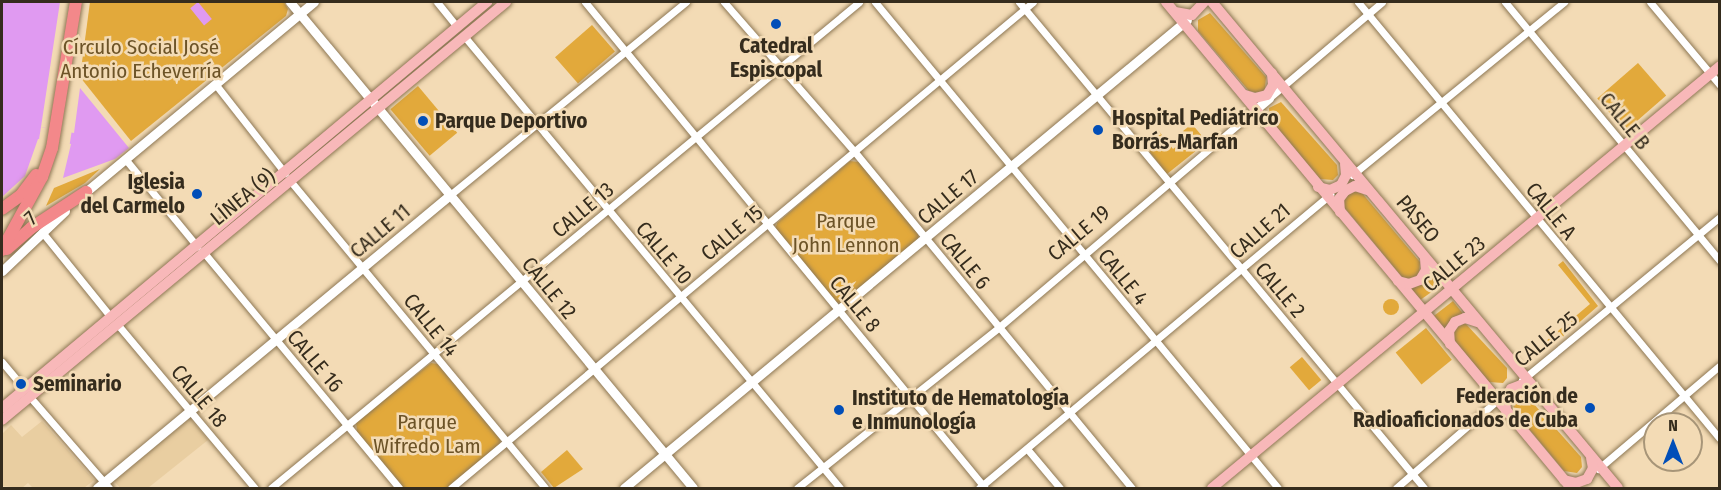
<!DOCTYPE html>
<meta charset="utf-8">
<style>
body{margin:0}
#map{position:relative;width:1721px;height:490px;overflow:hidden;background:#f3dbb5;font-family:"Fira Sans Condensed",sans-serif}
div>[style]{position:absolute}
.built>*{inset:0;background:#e9cea1}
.green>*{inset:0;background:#e2a93b;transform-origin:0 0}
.round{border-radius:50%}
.water>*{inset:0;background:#e09af1;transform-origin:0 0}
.pier>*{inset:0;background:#f3dbb5;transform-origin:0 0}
.roads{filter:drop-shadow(0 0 2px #8e7855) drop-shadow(0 0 2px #8e7855)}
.street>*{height:7px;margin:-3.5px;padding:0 3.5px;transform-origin:3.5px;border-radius:3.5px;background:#fff}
.secondary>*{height:9px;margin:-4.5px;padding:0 4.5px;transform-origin:4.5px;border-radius:4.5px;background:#fff}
.primary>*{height:10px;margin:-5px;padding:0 5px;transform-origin:5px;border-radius:5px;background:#f8b8b9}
.highway>*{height:12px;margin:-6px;padding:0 6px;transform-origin:6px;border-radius:6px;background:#f3888a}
.dots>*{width:16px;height:16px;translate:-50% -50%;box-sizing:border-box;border:3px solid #f3dbb5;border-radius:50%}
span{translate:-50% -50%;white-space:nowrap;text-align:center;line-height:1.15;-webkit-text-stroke:5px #f3dbb5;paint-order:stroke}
.poi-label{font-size:21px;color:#352c1d;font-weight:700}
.left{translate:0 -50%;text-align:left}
.right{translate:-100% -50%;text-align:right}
.park-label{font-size:21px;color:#6c5327}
.street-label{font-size:21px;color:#352c1d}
.frame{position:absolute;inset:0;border:3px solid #352c1d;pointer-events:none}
.north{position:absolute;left:1643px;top:412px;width:60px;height:60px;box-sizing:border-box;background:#f3dbb5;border:2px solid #a79578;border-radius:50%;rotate:0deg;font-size:16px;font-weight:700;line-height:24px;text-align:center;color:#352c1d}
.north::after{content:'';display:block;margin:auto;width:21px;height:27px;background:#014eb8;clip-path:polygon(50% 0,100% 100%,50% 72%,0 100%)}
</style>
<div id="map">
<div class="built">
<i style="clip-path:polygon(190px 418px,208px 440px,148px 488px,120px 488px,114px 481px)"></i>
<i style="clip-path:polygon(42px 421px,94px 480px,84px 488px,33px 488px,28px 483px,22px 488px,2px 486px,2px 434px,11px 425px,22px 437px)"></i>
</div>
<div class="green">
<i style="clip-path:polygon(90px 2px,284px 2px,288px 9px,286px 16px,131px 141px,80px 77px)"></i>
<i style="clip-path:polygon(1210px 13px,1266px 77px,1265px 90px,1259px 93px,1249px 91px,1198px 31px,1198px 20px)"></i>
<i style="left:592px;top:25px;width:35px;height:49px;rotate:49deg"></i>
<i style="left:1638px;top:63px;width:43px;height:54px;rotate:49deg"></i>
<i style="left:418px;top:86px;width:61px;height:36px;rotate:50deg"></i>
<i style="clip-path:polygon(1281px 102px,1337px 165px,1338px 175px,1333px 180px,1320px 179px,1270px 119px,1269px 108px)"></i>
<i style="clip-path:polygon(1192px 124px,1207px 142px,1167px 174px,1142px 142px,1158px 130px,1173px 149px,1188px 137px,1183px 131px)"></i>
<i style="clip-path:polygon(850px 161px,859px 162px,918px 233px,918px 239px,843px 303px,834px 302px,775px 230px,777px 223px)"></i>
<i style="clip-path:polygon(100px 169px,85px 183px,46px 206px,54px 188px)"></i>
<i style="clip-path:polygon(1352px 190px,1362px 193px,1420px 262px,1419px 276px,1409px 280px,1402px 277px,1344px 207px,1344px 196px)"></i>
<i style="clip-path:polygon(1563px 261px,1598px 306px,1550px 348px,1545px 342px,1590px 304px,1558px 265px)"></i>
<i style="left:1430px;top:272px;width:17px;height:26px;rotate:54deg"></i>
<i class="round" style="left:1383px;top:299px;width:16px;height:16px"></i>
<i style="left:1453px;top:301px;width:16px;height:26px;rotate:52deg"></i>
<i style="clip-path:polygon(1465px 323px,1507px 368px,1507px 378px,1503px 383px,1489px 382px,1454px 340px,1453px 330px)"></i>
<i style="left:1426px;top:328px;width:41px;height:39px;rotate:51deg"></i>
<i style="left:1302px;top:357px;width:30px;height:16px;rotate:50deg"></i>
<i style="clip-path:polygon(431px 363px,438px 364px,500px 437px,500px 444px,447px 488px,404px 488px,357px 432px,356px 422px)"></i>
<i style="clip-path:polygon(1525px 394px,1581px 457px,1582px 467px,1577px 473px,1564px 471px,1514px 411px,1513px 400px)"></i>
<i style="clip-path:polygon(567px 450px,583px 469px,554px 488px,541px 472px)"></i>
</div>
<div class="water">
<i style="clip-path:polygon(2px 2px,60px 2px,41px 127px,74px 133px,80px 88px,129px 148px,115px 159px,63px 178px,71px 144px,38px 139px,25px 176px,2px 197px)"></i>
<i style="left:198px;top:2px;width:22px;height:10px;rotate:51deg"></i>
</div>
<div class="pier">
<i style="left:41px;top:127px;width:31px;height:13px;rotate:9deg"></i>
</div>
<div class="roads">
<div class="street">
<i style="left:437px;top:2px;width:32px;rotate:51deg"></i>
<i style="left:585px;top:2px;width:629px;rotate:50.54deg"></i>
<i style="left:724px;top:2px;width:198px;rotate:48.9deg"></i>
<i style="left:854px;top:151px;width:437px;rotate:50.5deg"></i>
<i style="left:875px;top:2px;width:631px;rotate:50.33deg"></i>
<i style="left:1019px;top:2px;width:633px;rotate:50.19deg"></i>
<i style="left:1358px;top:2px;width:567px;rotate:50.36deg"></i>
<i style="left:1505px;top:2px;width:337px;rotate:50.3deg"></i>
<i style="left:1650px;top:2px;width:109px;rotate:49.9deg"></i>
<i style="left:464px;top:36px;width:588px;rotate:50.24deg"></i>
<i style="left:216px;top:85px;width:112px;rotate:51.9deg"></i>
<i style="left:1269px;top:98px;width:148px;rotate:-40.3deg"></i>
<i style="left:126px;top:160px;width:112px;rotate:50.5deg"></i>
<i style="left:1352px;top:175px;width:274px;rotate:-39.2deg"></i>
<i style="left:292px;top:183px;width:396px;rotate:50.3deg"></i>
<i style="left:450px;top:195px;width:305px;rotate:-39.3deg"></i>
<i style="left:42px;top:232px;width:108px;rotate:51deg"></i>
<i style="left:205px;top:254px;width:304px;rotate:50.3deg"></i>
<i style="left:118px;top:325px;width:213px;rotate:50deg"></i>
<i style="left:2px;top:362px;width:34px;rotate:50deg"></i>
<i style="left:1522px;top:380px;width:256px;rotate:-39.5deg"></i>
<i style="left:30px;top:397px;width:121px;rotate:49deg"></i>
<i style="left:1028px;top:450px;width:50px;rotate:49.9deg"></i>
<i style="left:1598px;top:469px;width:160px;rotate:-40.4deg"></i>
<i style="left:271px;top:488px;width:763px;rotate:-39.57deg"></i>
<i style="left:451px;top:488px;width:758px;rotate:-39.86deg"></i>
<i style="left:797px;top:488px;width:257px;rotate:-38.5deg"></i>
<i style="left:998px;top:328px;width:338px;rotate:-40.3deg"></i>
<i style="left:979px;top:488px;width:458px;rotate:-39.9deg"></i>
<i style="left:1396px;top:488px;width:138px;rotate:-40.9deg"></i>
</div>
<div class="secondary">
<i style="left:290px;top:2px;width:631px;rotate:50.33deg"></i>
<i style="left:1256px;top:109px;width:17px;rotate:-40deg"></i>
<i style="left:82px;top:195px;width:302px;rotate:-39.8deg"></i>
<i style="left:2px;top:271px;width:87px;rotate:-43.6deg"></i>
<i style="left:97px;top:488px;width:459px;rotate:-39.7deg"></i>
<i style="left:624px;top:488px;width:732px;rotate:-39.74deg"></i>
</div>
<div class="primary">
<i style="left:1166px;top:2px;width:633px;rotate:50.19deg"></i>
<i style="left:1212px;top:2px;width:633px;rotate:50.12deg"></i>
<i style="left:1175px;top:12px;width:17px;rotate:10deg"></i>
<i style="left:1192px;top:15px;width:18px;rotate:-47deg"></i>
<i style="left:1245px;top:95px;width:10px;rotate:17deg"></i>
<i style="left:1255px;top:98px;width:12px;rotate:-14deg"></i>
<i style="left:1267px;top:95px;width:12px;rotate:-59deg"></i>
<i style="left:1273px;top:85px;width:12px;rotate:-95deg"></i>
<i style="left:1318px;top:187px;width:12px;rotate:14deg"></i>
<i style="left:1330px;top:190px;width:12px;rotate:-24deg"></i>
<i style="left:1341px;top:185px;width:11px;rotate:-63deg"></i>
<i style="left:1346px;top:175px;width:11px;rotate:-95deg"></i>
<i style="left:1340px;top:212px;width:13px;rotate:-94deg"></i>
<i style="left:1339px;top:199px;width:10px;rotate:-53deg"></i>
<i style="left:1345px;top:191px;width:11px;rotate:-27deg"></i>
<i style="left:1355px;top:186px;width:13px;rotate:18deg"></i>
<i style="left:1398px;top:281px;width:11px;rotate:15deg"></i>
<i style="left:1409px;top:284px;width:12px;rotate:-20deg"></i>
<i style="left:1420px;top:280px;width:12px;rotate:-59deg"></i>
<i style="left:1426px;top:270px;width:11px;rotate:-95deg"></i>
<i style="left:1450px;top:344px;width:13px;rotate:-94deg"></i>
<i style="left:1449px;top:331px;width:11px;rotate:-56deg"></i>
<i style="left:1455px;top:322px;width:11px;rotate:-22deg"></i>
<i style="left:1465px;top:318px;width:13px;rotate:18deg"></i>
<i style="left:2px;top:408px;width:633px;rotate:-39.93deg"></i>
<i style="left:1506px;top:411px;width:13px;rotate:-94deg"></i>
<i style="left:1505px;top:398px;width:11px;rotate:-56deg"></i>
<i style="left:1511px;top:389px;width:11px;rotate:-22deg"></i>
<i style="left:1521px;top:385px;width:12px;rotate:14deg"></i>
<i style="left:2px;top:420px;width:655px;rotate:-39.67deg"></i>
<i style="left:1564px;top:480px;width:12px;rotate:14deg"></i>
<i style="left:1576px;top:483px;width:12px;rotate:-20deg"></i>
<i style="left:1587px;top:479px;width:13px;rotate:-61deg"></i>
<i style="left:1593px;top:468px;width:10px;rotate:-101deg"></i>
<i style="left:1212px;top:488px;width:660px;rotate:-39.72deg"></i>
</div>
<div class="highway">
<i style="left:2px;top:209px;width:24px;rotate:-36deg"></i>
<i style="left:21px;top:195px;width:25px;rotate:-53deg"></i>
<i style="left:7px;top:249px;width:32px;rotate:-41deg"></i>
<i style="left:31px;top:228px;width:66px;rotate:-33.2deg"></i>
<i style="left:2px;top:250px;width:83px;rotate:-61.3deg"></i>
<i style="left:42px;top:177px;width:31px;rotate:-71deg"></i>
<i style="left:52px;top:148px;width:148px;rotate:-80.7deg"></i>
</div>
</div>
<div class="dots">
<i style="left:776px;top:24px;background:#014eb8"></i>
<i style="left:423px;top:121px;background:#014eb8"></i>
<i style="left:1098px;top:130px;background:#014eb8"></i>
<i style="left:197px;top:194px;background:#014eb8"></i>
<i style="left:21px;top:384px;background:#014eb8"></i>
<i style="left:1590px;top:408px;background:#014eb8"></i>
<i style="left:839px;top:410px;background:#014eb8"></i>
</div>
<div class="poi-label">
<span style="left:776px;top:58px">Catedral<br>Espiscopal</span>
<span class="left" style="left:1112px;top:130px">Hospital Pediátrico<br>Borrás-Marfan</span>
<span class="left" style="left:435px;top:121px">Parque Deportivo</span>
<span class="right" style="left:185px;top:194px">Iglesia<br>del Carmelo</span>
<span class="left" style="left:33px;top:384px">Seminario</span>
<span class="right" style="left:1578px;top:408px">Federación de<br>Radioaficionados de Cuba</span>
<span class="left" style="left:852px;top:410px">Instituto de Hematología<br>e Inmunología</span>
</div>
<div class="park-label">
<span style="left:141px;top:59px">Círculo Social José<br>Antonio Echeverría</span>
<span style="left:846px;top:233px">Parque<br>John Lennon</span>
<span style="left:427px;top:434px">Parque<br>Wifredo Lam</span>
</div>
<div class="street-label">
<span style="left:1625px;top:121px;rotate:51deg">CALLE B</span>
<span style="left:243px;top:197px;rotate:-39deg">LÍNEA (9)</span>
<span style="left:948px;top:197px;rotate:-40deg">CALLE 17</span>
<span style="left:583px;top:210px;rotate:-40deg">CALLE 13</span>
<span style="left:1551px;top:211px;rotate:51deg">CALLE A</span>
<span style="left:31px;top:218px;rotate:-43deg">7</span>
<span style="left:1418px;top:219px;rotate:50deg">PASEO</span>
<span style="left:380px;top:231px;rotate:-40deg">CALLE 11</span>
<span style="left:1260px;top:231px;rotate:-41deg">CALLE 21</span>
<span style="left:732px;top:233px;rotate:-40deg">CALLE 15</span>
<span style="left:1079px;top:233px;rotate:-40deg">CALLE 19</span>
<span style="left:664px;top:253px;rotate:50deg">CALLE 10</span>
<span style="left:965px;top:261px;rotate:51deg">CALLE 6</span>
<span style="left:1454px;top:264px;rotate:-40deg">CALLE 23</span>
<span style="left:1123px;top:277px;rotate:51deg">CALLE 4</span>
<span style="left:549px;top:288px;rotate:51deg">CALLE 12</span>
<span style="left:1280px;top:290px;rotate:50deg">CALLE 2</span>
<span style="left:855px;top:304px;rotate:50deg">CALLE 8</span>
<span style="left:431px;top:325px;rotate:51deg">CALLE 14</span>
<span style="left:1546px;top:339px;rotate:-39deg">CALLE 25</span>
<span style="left:315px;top:361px;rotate:50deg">CALLE 16</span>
<span style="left:199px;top:396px;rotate:50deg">CALLE 18</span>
</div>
<div class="frame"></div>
<div class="north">N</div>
</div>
